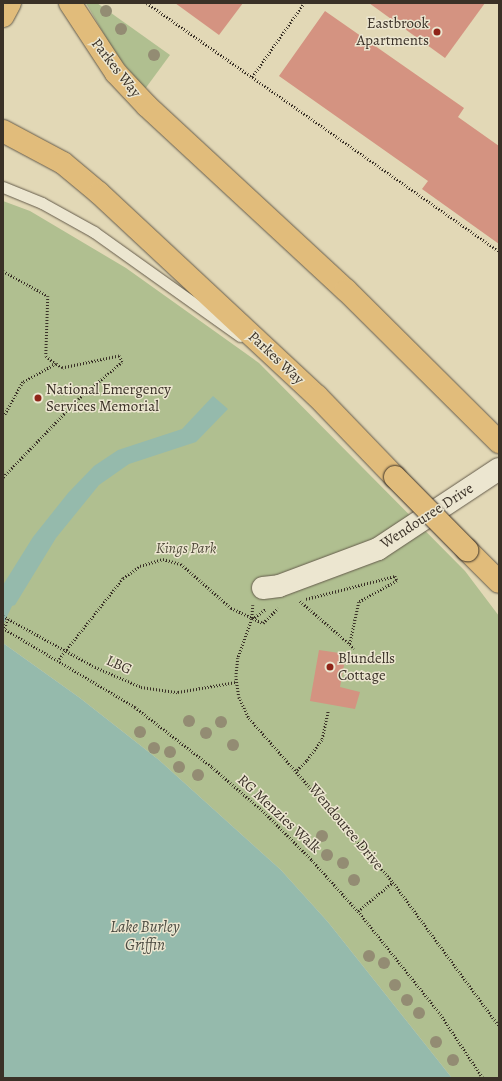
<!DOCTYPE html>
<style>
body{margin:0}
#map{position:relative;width:502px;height:1081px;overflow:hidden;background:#e2d8b6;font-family:Alegreya,serif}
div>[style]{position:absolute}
.green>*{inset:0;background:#b0bf90}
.water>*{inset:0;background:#95baac}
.building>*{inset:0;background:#d49381}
.path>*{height:2.5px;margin-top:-1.25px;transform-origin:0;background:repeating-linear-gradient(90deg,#3a3127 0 1px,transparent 0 3px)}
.roads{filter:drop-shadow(0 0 1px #645b4b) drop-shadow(0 0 1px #645b4b)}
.lane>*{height:11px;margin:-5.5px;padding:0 5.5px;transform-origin:5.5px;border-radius:5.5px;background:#ece6d0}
.street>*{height:22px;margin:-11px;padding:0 11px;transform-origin:11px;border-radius:11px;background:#ece6d0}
.primary>*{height:22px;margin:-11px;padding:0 11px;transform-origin:11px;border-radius:11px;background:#e1bc7b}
.bridges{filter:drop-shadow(0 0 1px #3a3127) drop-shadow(0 0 1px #3a3127)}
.primary-bridge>*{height:22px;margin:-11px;padding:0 11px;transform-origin:11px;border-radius:11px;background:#e1bc7b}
.trees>*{width:12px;height:12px;margin:-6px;border-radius:50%;background:#938c73}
.dots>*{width:11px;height:11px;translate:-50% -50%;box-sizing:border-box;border:2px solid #ece6d0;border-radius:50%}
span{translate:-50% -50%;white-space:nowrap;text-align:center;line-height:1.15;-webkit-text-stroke:3px #ece6d0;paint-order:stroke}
.poi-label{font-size:15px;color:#3a3127}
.right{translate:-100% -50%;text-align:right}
.left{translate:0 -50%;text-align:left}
.street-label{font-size:15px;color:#3a3127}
.park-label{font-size:15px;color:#524d3c;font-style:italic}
.water-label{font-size:16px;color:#4c4c42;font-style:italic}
.frame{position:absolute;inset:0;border:4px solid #3a3127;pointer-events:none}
</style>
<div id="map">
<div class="green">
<i style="clip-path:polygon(86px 3px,97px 3px,170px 55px,145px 89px,116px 55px)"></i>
<i style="clip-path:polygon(3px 201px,30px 211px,126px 268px,259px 363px,465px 571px,499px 616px,499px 1078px,452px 1078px,328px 922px,281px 870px,159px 760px,80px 698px,3px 643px)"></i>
</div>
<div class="water">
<i style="clip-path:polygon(213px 396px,228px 409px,196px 442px,129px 464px,99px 485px,56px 538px,15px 605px,12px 606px,3px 625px,3px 585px,33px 537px,68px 493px,94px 466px,118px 450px,182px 429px)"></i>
<i style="clip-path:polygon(3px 643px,80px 698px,159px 760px,281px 870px,328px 922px,452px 1078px,3px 1078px)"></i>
</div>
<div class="building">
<i style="clip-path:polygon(175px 3px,243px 3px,219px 35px)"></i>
<i style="clip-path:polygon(369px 3px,485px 3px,445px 58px)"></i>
<i style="clip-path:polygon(325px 11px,464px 108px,458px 117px,499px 146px,499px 244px,422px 189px,428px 181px,279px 76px)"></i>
<i style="clip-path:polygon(319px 650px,346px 654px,340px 687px,360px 692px,355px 709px,310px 701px)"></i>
</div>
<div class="path">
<i style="left:147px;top:3px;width:431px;rotate:35.2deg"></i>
<i style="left:252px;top:77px;width:90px;rotate:-54.9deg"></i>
<i style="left:3px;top:271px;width:51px;rotate:29.1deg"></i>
<i style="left:48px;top:296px;width:60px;rotate:91.9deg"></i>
<i style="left:46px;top:356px;width:13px;rotate:39deg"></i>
<i style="left:3px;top:477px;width:108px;rotate:-46.1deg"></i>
<i style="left:78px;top:399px;width:57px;rotate:-40.1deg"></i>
<i style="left:122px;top:362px;width:7px;rotate:-117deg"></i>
<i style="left:119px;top:356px;width:58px;rotate:168.1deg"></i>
<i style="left:62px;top:368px;width:7px;rotate:-146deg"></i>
<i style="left:56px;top:364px;width:38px;rotate:151deg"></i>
<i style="left:23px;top:382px;width:39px;rotate:119deg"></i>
<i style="left:306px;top:599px;width:92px;rotate:-14.5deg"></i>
<i style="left:395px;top:576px;width:5px;rotate:68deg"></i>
<i style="left:397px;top:581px;width:43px;rotate:151.1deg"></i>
<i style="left:359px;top:602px;width:43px;rotate:102.1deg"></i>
<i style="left:300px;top:601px;width:72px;rotate:41deg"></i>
<i style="left:253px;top:605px;width:14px;rotate:94deg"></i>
<i style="left:252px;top:619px;width:41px;rotate:109.7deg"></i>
<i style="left:238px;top:658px;width:18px;rotate:96deg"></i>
<i style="left:236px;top:676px;width:21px;rotate:82deg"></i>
<i style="left:239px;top:697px;width:23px;rotate:65deg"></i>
<i style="left:249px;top:718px;width:218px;rotate:48.7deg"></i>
<i style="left:393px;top:882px;width:179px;rotate:53.6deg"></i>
<i style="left:3px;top:616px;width:105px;rotate:29deg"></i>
<i style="left:95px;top:667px;width:50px;rotate:23.5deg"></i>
<i style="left:141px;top:687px;width:37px;rotate:8deg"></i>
<i style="left:178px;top:692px;width:59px;rotate:-9.8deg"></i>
<i style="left:252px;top:619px;width:17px;rotate:-36deg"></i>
<i style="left:3px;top:628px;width:154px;rotate:30.9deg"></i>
<i style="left:135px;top:707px;width:98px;rotate:37.9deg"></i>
<i style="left:212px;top:767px;width:69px;rotate:40.9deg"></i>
<i style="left:264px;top:812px;width:68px;rotate:45deg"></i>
<i style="left:312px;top:860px;width:69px;rotate:48deg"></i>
<i style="left:358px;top:911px;width:129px;rotate:51.3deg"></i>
<i style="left:439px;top:1012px;width:79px;rotate:56.3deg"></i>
<i style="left:4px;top:628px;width:10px;rotate:-66deg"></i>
<i style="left:59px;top:659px;width:103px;rotate:-51.7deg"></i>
<i style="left:123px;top:578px;width:21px;rotate:-35deg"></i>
<i style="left:140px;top:566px;width:24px;rotate:-17deg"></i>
<i style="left:163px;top:559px;width:19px;rotate:16deg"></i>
<i style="left:181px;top:564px;width:67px;rotate:41.3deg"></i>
<i style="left:231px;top:608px;width:35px;rotate:25deg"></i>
<i style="left:263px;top:623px;width:21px;rotate:-45deg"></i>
<i style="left:297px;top:770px;width:14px;rotate:-45deg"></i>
<i style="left:307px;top:760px;width:26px;rotate:-54deg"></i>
<i style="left:322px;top:739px;width:29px;rotate:-78deg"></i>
<i style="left:358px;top:911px;width:45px;rotate:-39.6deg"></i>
</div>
<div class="roads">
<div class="lane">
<i style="left:3px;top:187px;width:42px;rotate:22.3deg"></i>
<i style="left:42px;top:203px;width:60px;rotate:29.1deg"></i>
<i style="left:94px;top:232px;width:179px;rotate:35.5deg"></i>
</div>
<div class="street">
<i style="left:263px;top:588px;width:16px;rotate:-7deg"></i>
<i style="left:279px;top:586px;width:106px;rotate:-20.5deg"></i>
<i style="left:378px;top:549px;width:145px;rotate:-33.5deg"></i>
</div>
<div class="primary">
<i style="left:70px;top:3px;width:84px;rotate:56.7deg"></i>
<i style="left:116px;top:73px;width:45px;rotate:46.8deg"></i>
<i style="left:147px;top:106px;width:271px;rotate:42.8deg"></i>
<i style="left:346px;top:290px;width:216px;rotate:44.8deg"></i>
<i style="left:3px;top:16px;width:15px;rotate:-62deg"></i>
<i style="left:3px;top:131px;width:68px;rotate:28.1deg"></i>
<i style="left:63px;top:163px;width:47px;rotate:39.8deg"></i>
<i style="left:99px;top:193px;width:298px;rotate:43deg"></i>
<i style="left:317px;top:396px;width:112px;rotate:46.1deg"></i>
<i style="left:467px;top:550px;width:45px;rotate:45deg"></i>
</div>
</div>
<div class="bridges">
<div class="primary-bridge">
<i style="left:395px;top:477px;width:103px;rotate:45.4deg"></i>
</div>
</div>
<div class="trees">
<i style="left:106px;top:11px"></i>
<i style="left:121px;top:29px"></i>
<i style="left:154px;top:55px"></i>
<i style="left:189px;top:721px"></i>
<i style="left:221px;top:722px"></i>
<i style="left:140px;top:732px"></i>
<i style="left:206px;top:733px"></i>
<i style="left:233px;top:745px"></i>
<i style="left:154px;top:748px"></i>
<i style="left:170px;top:752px"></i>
<i style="left:179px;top:767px"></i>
<i style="left:198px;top:775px"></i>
<i style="left:322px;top:836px"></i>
<i style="left:327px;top:855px"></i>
<i style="left:343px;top:863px"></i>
<i style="left:354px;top:880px"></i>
<i style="left:369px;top:956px"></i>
<i style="left:384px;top:963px"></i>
<i style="left:395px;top:985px"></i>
<i style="left:407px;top:1000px"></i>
<i style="left:419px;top:1013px"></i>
<i style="left:436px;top:1042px"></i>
<i style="left:453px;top:1060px"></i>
</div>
<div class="dots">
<i style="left:437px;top:32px;background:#8f2418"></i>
<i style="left:38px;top:398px;background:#8f2418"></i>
<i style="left:330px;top:667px;background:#8f2418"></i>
</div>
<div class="poi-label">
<span class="right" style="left:429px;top:32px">Eastbrook<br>Apartments</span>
<span class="left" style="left:46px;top:398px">National Emergency<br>Services Memorial</span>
<span class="left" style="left:338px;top:667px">Blundells<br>Cottage</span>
</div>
<div class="street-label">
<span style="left:116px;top:68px;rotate:52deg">Parkes Way</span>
<span style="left:276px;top:358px;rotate:43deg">Parkes Way</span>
<span style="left:427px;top:516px;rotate:-33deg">Wendouree Drive</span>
<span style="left:119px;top:665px;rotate:24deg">LBG</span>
<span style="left:279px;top:814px;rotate:43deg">RG Menzies Walk</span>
<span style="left:346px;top:827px;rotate:50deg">Wendouree Drive</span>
</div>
<div class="park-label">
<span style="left:186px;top:549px">Kings Park</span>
</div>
<div class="water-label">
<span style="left:145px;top:936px">Lake Burley<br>Griffin</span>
</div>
<div class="frame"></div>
</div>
